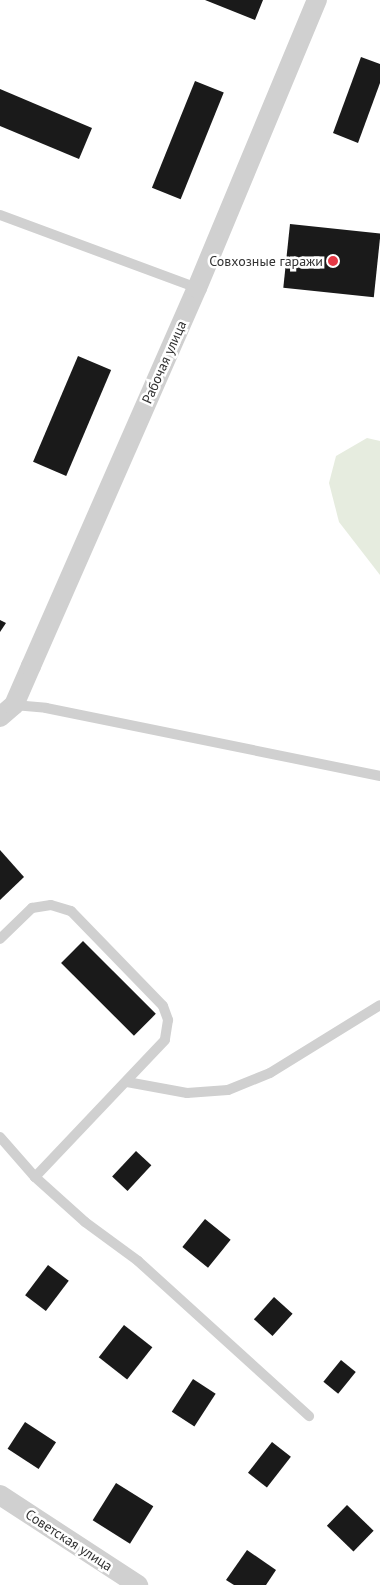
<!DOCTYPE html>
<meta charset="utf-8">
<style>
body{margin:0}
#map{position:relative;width:380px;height:1585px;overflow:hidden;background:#fff;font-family:"PT Sans",sans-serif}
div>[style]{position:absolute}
.green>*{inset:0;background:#e6ecdf}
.building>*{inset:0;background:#1a1a1a;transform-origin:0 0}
.service>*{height:10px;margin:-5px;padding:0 5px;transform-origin:5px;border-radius:5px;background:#d0d0d0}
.minor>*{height:20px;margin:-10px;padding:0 10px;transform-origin:10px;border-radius:10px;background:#d0d0d0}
.dots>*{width:14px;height:14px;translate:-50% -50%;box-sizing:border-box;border:2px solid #fff;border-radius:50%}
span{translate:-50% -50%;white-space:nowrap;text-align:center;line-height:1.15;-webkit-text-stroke:5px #fff;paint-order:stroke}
.poi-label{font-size:14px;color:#333}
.right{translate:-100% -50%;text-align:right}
.street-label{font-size:14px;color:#333}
</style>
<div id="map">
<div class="green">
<i style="clip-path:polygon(367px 438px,380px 441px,380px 575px,339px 522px,329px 483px,336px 456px)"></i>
</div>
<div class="building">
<i style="clip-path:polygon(205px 0,263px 0,255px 20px)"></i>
<i style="clip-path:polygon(361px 57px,380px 64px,380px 83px,358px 143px,333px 133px)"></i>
<i style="left:195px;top:81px;width:31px;height:115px;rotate:22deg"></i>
<i style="clip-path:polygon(0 89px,92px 128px,79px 159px,0 126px)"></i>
<i style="left:290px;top:224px;width:91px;height:64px;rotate:6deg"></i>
<i style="left:78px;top:356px;width:36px;height:115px;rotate:23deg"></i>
<i style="clip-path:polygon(0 620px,6px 623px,0 632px)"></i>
<i style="clip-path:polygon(0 850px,24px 877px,0 900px)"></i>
<i style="left:83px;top:941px;width:103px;height:31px;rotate:45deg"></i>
<i style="left:136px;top:1151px;width:21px;height:35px;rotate:43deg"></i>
<i style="left:205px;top:1219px;width:33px;height:36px;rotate:39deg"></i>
<i style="left:48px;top:1265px;width:26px;height:38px;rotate:37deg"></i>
<i style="left:274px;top:1297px;width:25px;height:30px;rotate:42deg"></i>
<i style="left:124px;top:1325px;width:36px;height:41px;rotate:38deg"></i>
<i style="left:341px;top:1360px;width:19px;height:28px;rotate:39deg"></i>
<i style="left:193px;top:1379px;width:27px;height:39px;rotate:33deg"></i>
<i style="left:25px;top:1422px;width:37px;height:32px;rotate:33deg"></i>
<i style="left:272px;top:1442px;width:24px;height:39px;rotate:38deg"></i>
<i style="left:116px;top:1483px;width:44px;height:44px;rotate:32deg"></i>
<i style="left:347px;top:1505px;width:37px;height:29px;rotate:44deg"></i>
<i style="clip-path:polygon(247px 1550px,276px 1570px,266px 1585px,234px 1585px,226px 1580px)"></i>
</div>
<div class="service">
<i style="left:0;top:215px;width:210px;rotate:20.3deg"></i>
<i style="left:14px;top:705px;width:32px;rotate:5deg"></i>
<i style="left:46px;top:708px;width:341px;rotate:11.5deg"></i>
<i style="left:0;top:939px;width:45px;rotate:-44.1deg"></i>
<i style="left:32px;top:908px;width:19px;rotate:-9deg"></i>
<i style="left:51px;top:905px;width:21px;rotate:17deg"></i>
<i style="left:71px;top:911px;width:132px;rotate:45.9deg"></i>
<i style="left:163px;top:1006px;width:15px;rotate:70deg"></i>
<i style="left:168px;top:1020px;width:20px;rotate:99deg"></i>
<i style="left:165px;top:1040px;width:189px;rotate:133.5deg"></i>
<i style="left:127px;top:1082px;width:61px;rotate:10.4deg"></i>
<i style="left:187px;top:1093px;width:41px;rotate:-4.2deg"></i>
<i style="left:228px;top:1090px;width:45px;rotate:-22deg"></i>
<i style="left:270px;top:1073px;width:129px;rotate:-31.7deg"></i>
<i style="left:0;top:1137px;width:53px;rotate:48.8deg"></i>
<i style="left:35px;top:1177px;width:67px;rotate:42deg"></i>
<i style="left:85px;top:1222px;width:66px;rotate:36.3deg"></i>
<i style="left:138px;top:1261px;width:231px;rotate:42.2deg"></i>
</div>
<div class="minor">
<i style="left:0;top:717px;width:18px;rotate:-41deg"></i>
<i style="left:14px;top:705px;width:43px;rotate:-66.4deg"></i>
<i style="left:31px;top:666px;width:413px;rotate:-66.3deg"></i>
<i style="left:197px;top:288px;width:312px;rotate:-67.4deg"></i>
<i style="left:0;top:1495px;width:165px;rotate:33.1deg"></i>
</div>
<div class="dots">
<i style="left:333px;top:261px;background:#e63946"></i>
</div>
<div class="poi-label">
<span class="right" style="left:323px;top:261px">Совхозные гаражи</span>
</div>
<div class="street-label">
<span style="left:164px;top:362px;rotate:-66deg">Рабочая улица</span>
<span style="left:69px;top:1540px;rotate:33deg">Советская улица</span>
</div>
</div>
